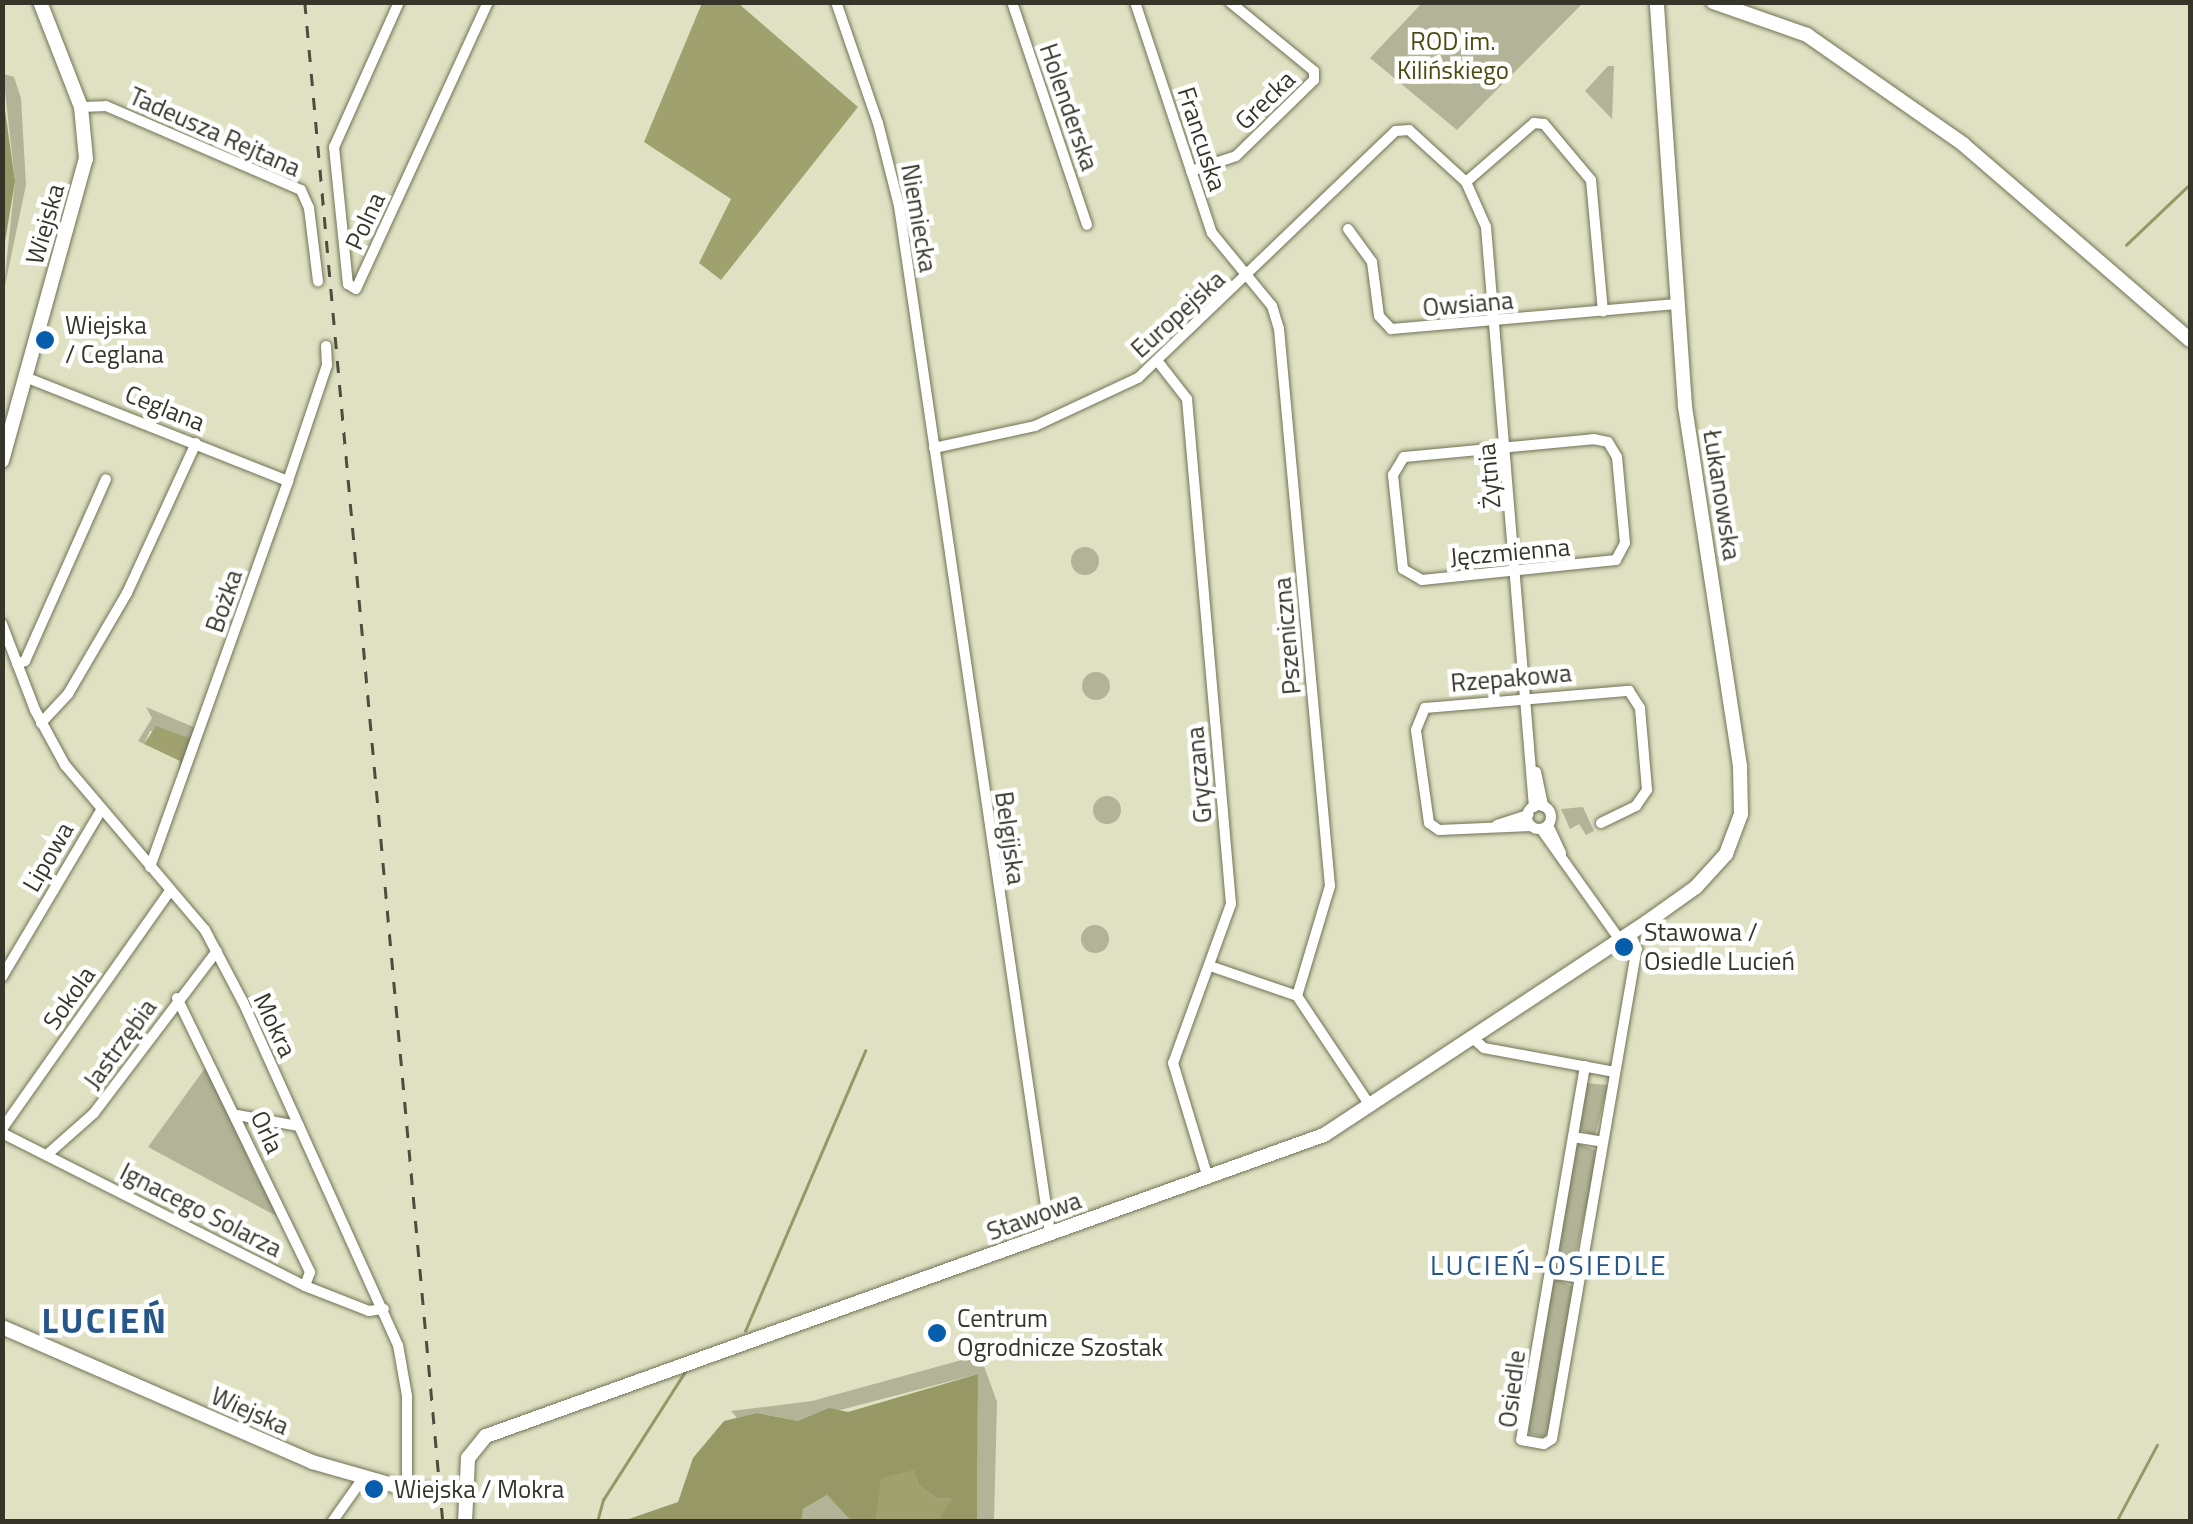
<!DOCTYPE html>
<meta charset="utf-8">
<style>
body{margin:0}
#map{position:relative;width:2193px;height:1524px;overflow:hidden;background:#e0e1c2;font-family:"Titillium Web",sans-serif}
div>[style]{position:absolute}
.green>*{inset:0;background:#b3b497}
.round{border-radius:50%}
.forest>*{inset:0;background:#9fa16f}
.water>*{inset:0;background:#969866}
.stream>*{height:2.5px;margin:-1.25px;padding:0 1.25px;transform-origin:1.25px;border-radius:1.25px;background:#969866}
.roads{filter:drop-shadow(0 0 2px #717256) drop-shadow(0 0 2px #717256)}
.street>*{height:10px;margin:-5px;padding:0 5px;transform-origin:5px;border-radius:5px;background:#fff}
.street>.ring{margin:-5px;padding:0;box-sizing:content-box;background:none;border:10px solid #fff;border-radius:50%}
.secondary>*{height:14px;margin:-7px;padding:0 7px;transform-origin:7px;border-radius:7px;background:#fff}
.rail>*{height:2.5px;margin-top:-1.25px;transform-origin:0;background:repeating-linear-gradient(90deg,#4d4d3f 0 12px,transparent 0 24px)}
.dots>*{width:28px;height:28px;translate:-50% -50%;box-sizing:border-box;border:5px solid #fff;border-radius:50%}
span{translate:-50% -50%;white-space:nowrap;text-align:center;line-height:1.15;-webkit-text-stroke:9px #fff;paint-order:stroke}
.park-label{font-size:25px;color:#4c4b10}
.street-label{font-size:25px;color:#353529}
.poi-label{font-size:25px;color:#353529}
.left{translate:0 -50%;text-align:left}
.neighbourhood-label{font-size:28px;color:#27568a;letter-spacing:2.5px}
.district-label{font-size:35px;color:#27568a;font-weight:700;letter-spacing:2.5px}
.frame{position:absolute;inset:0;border:5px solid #353529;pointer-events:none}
</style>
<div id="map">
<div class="green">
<i style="clip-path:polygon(1422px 3px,1422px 2px,1583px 3px,1457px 130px,1370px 58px)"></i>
<i style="clip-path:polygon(1608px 66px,1614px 66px,1612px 119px,1585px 91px)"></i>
<i style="clip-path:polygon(3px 74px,14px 77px,21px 98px,26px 185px,3px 295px,15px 181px)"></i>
<i class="round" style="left:1071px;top:547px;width:28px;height:28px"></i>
<i class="round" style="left:1082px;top:672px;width:28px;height:28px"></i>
<i style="clip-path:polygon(146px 707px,196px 728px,192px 739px,150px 731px,144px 744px,138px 741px,152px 718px)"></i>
<i class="round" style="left:1093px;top:796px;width:28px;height:28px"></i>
<i style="clip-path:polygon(1583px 807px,1594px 831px,1586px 835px,1579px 824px,1570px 829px,1561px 809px)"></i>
<i class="round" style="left:1081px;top:925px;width:28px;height:28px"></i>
<i style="clip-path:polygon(208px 1064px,255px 1173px,280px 1218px,148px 1147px)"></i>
<i style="clip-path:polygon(1585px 1083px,1608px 1085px,1595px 1136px,1578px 1129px)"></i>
<i style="clip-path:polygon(1580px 1144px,1599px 1152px,1572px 1271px,1554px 1262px,1574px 1149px)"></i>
<i style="clip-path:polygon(1557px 1279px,1575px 1288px,1552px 1424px,1544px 1437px,1530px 1434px,1526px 1424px,1551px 1285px)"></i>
<i style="clip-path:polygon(980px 1355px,997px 1402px,994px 1521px,977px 1521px,978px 1374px,798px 1421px,757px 1413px,737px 1418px,731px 1411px,812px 1401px)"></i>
<i style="clip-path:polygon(827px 1495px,851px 1521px,802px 1522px,803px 1509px)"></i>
</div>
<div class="forest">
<i style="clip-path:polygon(702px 3px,738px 3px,858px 107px,721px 280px,699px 263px,731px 199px,644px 142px)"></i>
<i style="clip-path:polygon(156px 726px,192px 739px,178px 777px,180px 761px,144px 744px)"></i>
<i style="clip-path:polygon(914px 1469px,918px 1485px,936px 1498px,954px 1499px,937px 1521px,876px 1521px,880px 1478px)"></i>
</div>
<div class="water">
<i style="clip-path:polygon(3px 96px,15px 181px,3px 254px,2px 96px)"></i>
<i style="clip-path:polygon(978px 1374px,977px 1521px,937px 1521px,953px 1499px,936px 1498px,918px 1485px,914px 1470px,881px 1478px,876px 1521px,851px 1521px,827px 1495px,803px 1509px,802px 1521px,623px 1521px,678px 1502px,693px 1458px,724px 1421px,757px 1413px,798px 1421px,829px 1408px,848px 1412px)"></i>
</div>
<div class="stream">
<i style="left:2126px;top:245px;width:88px;rotate:-43.6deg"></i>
<i style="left:745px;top:1331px;width:305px;rotate:-66.8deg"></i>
<i style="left:597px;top:1522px;width:23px;rotate:-75deg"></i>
<i style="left:603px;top:1500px;width:152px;rotate:-57.4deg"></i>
<i style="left:2116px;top:1522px;width:87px;rotate:-62deg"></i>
</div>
<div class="roads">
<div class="street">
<i style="left:399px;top:2px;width:159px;rotate:114.1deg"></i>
<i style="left:334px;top:147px;width:138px;rotate:84.2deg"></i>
<i style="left:348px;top:284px;width:9px;rotate:32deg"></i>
<i style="left:356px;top:289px;width:316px;rotate:-65.3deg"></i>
<i style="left:836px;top:2px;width:128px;rotate:70.9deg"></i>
<i style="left:878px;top:123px;width:86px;rotate:75.8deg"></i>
<i style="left:899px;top:206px;width:1039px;rotate:81.64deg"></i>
<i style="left:1012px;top:2px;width:235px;rotate:71.4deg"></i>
<i style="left:1135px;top:2px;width:243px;rotate:71.6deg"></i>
<i style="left:1212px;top:233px;width:94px;rotate:50.6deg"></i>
<i style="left:1272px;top:306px;width:24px;rotate:73deg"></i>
<i style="left:1279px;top:329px;width:559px;rotate:84.77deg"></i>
<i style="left:1330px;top:886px;width:115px;rotate:106.7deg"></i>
<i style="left:81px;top:107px;width:25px;rotate:-2deg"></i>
<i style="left:106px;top:106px;width:212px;rotate:23.3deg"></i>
<i style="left:301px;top:190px;width:20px;rotate:66deg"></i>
<i style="left:309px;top:208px;width:74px;rotate:83deg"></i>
<i style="left:1191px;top:171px;width:47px;rotate:-18.4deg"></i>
<i style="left:1236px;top:156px;width:109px;rotate:-44.3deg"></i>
<i style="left:1314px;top:80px;width:9px;rotate:-90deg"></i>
<i style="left:1314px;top:71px;width:109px;rotate:-140.6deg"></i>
<i style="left:1466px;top:182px;width:90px;rotate:-40.9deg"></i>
<i style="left:1534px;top:123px;width:10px;rotate:6deg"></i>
<i style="left:1544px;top:124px;width:73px;rotate:50deg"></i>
<i style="left:1591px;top:180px;width:132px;rotate:84.8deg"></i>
<i style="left:1348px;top:229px;width:41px;rotate:54deg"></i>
<i style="left:1372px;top:262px;width:54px;rotate:82.6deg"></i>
<i style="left:1379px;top:316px;width:18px;rotate:47deg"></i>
<i style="left:1391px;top:329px;width:287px;rotate:-5deg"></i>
<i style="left:1159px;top:363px;width:46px;rotate:52.1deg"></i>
<i style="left:1187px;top:399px;width:507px;rotate:85.02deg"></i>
<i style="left:1231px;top:904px;width:169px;rotate:110deg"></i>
<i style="left:1173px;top:1063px;width:120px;rotate:73.1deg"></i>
<i style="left:25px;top:377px;width:283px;rotate:21.6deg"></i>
<i style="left:1593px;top:439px;width:15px;rotate:11deg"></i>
<i style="left:1608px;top:442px;width:17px;rotate:59deg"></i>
<i style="left:1617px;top:457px;width:86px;rotate:84.7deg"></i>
<i style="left:1625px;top:543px;width:19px;rotate:118deg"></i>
<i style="left:1616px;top:560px;width:195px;rotate:174.1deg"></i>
<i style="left:1422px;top:580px;width:22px;rotate:-150deg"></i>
<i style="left:1403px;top:569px;width:95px;rotate:-96.1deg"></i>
<i style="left:1393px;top:475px;width:21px;rotate:-59deg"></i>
<i style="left:1404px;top:457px;width:190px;rotate:-5.4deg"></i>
<i style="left:934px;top:448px;width:103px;rotate:-12.3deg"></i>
<i style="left:1035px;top:426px;width:114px;rotate:-25deg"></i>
<i style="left:1138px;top:378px;width:357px;rotate:-43.8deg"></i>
<i style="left:1396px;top:131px;width:13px;rotate:-4deg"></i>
<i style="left:1409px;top:130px;width:77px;rotate:42.4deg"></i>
<i style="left:1466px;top:182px;width:49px;rotate:66deg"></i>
<i style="left:1486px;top:227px;width:582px;rotate:85.27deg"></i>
<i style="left:2px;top:624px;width:92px;rotate:69deg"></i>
<i style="left:35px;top:710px;width:63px;rotate:61.4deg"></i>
<i style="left:65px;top:765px;width:216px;rotate:49.7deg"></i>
<i style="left:205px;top:930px;width:81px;rotate:62.2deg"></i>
<i style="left:243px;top:1002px;width:376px;rotate:65.7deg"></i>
<i style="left:398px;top:1345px;width:52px;rotate:80deg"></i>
<i style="left:407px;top:1396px;width:93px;rotate:90deg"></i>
<i style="left:17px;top:664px;width:9px;rotate:-21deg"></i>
<i style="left:25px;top:661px;width:199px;rotate:-66deg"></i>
<i style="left:41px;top:723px;width:40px;rotate:-47deg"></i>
<i style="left:68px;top:694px;width:117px;rotate:-59.7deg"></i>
<i style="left:127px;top:593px;width:165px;rotate:-65.3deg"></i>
<i style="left:1536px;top:772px;width:35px;rotate:78deg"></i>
<i class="ring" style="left:1527px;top:805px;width:14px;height:14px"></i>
<i style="left:1497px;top:825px;width:33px;rotate:-18deg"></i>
<i style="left:1548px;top:825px;width:31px;rotate:65deg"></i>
<i style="left:1531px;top:826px;width:92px;rotate:177.5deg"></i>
<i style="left:1439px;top:830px;width:12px;rotate:-145deg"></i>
<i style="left:1429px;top:823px;width:94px;rotate:-98deg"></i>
<i style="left:1416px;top:730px;width:24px;rotate:-68deg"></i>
<i style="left:1425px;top:708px;width:205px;rotate:-4.8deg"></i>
<i style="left:1629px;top:691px;width:20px;rotate:57deg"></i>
<i style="left:1640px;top:708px;width:82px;rotate:85.1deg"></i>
<i style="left:1647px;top:790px;width:19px;rotate:125deg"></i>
<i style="left:1636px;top:806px;width:39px;rotate:154deg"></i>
<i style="left:1541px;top:829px;width:136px;rotate:54.6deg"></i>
<i style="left:150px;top:867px;width:410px;rotate:-70.3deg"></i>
<i style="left:288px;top:481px;width:122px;rotate:-71.4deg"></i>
<i style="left:327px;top:365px;width:19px;rotate:-93deg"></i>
<i style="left:1210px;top:966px;width:92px;rotate:19deg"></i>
<i style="left:1297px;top:996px;width:133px;rotate:56.3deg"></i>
<i style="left:2px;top:977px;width:194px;rotate:-59.3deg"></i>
<i style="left:177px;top:998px;width:305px;rotate:64.1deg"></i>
<i style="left:310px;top:1272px;width:15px;rotate:110deg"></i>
<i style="left:1474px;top:1039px;width:13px;rotate:42deg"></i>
<i style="left:1484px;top:1048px;width:133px;rotate:10.4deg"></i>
<i style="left:1585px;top:1066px;width:379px;rotate:99.7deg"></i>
<i style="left:1521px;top:1440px;width:23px;rotate:10deg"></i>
<i style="left:1544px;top:1444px;width:9px;rotate:-32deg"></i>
<i style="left:1552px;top:1439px;width:497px;rotate:-80.2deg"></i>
<i style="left:1637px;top:949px;width:17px;rotate:-114deg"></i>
<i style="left:237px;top:1115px;width:63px;rotate:10.1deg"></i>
<i style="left:2px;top:1129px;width:291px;rotate:-54.8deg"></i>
<i style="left:2px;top:1133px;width:339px;rotate:26.8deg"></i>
<i style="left:305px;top:1286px;width:69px;rotate:21.3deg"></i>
<i style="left:369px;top:1311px;width:15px;rotate:-8deg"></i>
<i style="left:1573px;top:1137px;width:30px;rotate:9deg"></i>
<i style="left:49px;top:1153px;width:60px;rotate:-41.6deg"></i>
<i style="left:94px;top:1113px;width:203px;rotate:-52.8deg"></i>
<i style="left:1550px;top:1273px;width:30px;rotate:9deg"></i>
<i style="left:332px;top:1522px;width:54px;rotate:-54.8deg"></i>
</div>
<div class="secondary">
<i style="left:1713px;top:2px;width:100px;rotate:19.3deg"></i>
<i style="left:1807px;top:35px;width:190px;rotate:34.9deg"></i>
<i style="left:1963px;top:144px;width:300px;rotate:40.8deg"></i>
<i style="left:2px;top:461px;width:313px;rotate:-74.5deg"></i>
<i style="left:86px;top:159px;width:52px;rotate:-95.5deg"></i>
<i style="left:81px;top:107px;width:113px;rotate:-111.3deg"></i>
<i style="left:2px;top:1327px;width:338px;rotate:23.5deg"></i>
<i style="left:312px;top:1462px;width:99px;rotate:15.9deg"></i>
<i style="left:407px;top:1489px;width:56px;rotate:4.1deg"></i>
<i style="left:465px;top:1522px;width:64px;rotate:-87.3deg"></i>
<i style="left:468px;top:1458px;width:28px;rotate:-51deg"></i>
<i style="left:486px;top:1436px;width:890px;rotate:-19.76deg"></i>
<i style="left:1324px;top:1135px;width:387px;rotate:-33.4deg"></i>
<i style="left:1647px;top:922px;width:60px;rotate:-35.5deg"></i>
<i style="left:1696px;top:887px;width:45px;rotate:-47.7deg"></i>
<i style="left:1726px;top:854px;width:43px;rotate:-69.4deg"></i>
<i style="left:1741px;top:814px;width:48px;rotate:-91.2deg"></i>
<i style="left:1740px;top:766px;width:364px;rotate:-98.7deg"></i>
<i style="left:1685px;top:406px;width:405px;rotate:-94deg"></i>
</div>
</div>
<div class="rail">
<i style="left:305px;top:2px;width:1526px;rotate:84.81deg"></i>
</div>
<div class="dots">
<i style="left:45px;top:340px;background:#065dab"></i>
<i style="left:1624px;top:947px;background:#065dab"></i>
<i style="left:937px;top:1333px;background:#065dab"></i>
<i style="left:374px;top:1489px;background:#065dab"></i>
</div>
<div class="park-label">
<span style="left:1453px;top:56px">ROD im.<br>Kilińskiego</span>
</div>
<div class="street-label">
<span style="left:1265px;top:100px;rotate:-44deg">Grecka</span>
<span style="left:1069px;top:107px;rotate:71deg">Holenderska</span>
<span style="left:215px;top:132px;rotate:24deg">Tadeusza Rejtana</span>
<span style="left:1202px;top:139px;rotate:72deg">Francuska</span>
<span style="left:919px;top:218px;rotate:80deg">Niemiecka</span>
<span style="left:365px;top:221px;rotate:-65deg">Polna</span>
<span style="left:45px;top:224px;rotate:-74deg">Wiejska</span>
<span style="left:1468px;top:304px;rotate:-5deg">Owsiana</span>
<span style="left:1178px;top:314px;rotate:-42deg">Europejska</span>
<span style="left:165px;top:408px;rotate:22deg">Ceglana</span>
<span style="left:1489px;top:476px;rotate:-95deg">Żytnia</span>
<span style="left:1722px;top:495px;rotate:81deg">Łukanowska</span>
<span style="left:1510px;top:552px;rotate:-5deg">Jęczmienna</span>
<span style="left:224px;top:601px;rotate:-71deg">Bożka</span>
<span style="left:1287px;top:636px;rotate:-95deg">Pszeniczna</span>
<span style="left:1511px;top:678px;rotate:-5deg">Rzepakowa</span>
<span style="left:1199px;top:775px;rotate:-95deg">Gryczana</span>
<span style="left:1010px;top:838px;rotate:82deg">Belgijska</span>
<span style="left:48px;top:857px;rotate:-60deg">Lipowa</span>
<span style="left:69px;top:998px;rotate:-55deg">Sokola</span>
<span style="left:275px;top:1025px;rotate:65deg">Mokra</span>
<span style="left:120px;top:1044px;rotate:-54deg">Jastrzębia</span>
<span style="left:267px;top:1132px;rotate:65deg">Orla</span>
<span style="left:201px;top:1210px;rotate:27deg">Ignacego Solarza</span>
<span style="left:1034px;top:1216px;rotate:-20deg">Stawowa</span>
<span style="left:1512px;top:1389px;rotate:-83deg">Osiedle</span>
<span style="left:250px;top:1411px;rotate:24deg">Wiejska</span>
</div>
<div class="poi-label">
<span class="left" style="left:65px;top:340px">Wiejska<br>/ Ceglana</span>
<span class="left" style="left:1644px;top:947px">Stawowa /<br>Osiedle Lucień</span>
<span class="left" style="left:957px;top:1333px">Centrum<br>Ogrodnicze Szostak</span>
<span class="left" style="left:394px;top:1489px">Wiejska / Mokra</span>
</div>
<div class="neighbourhood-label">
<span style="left:1549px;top:1265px">LUCIEŃ-OSIEDLE</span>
</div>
<div class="district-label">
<span style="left:105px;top:1320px">LUCIEŃ</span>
</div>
<div class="frame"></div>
</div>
